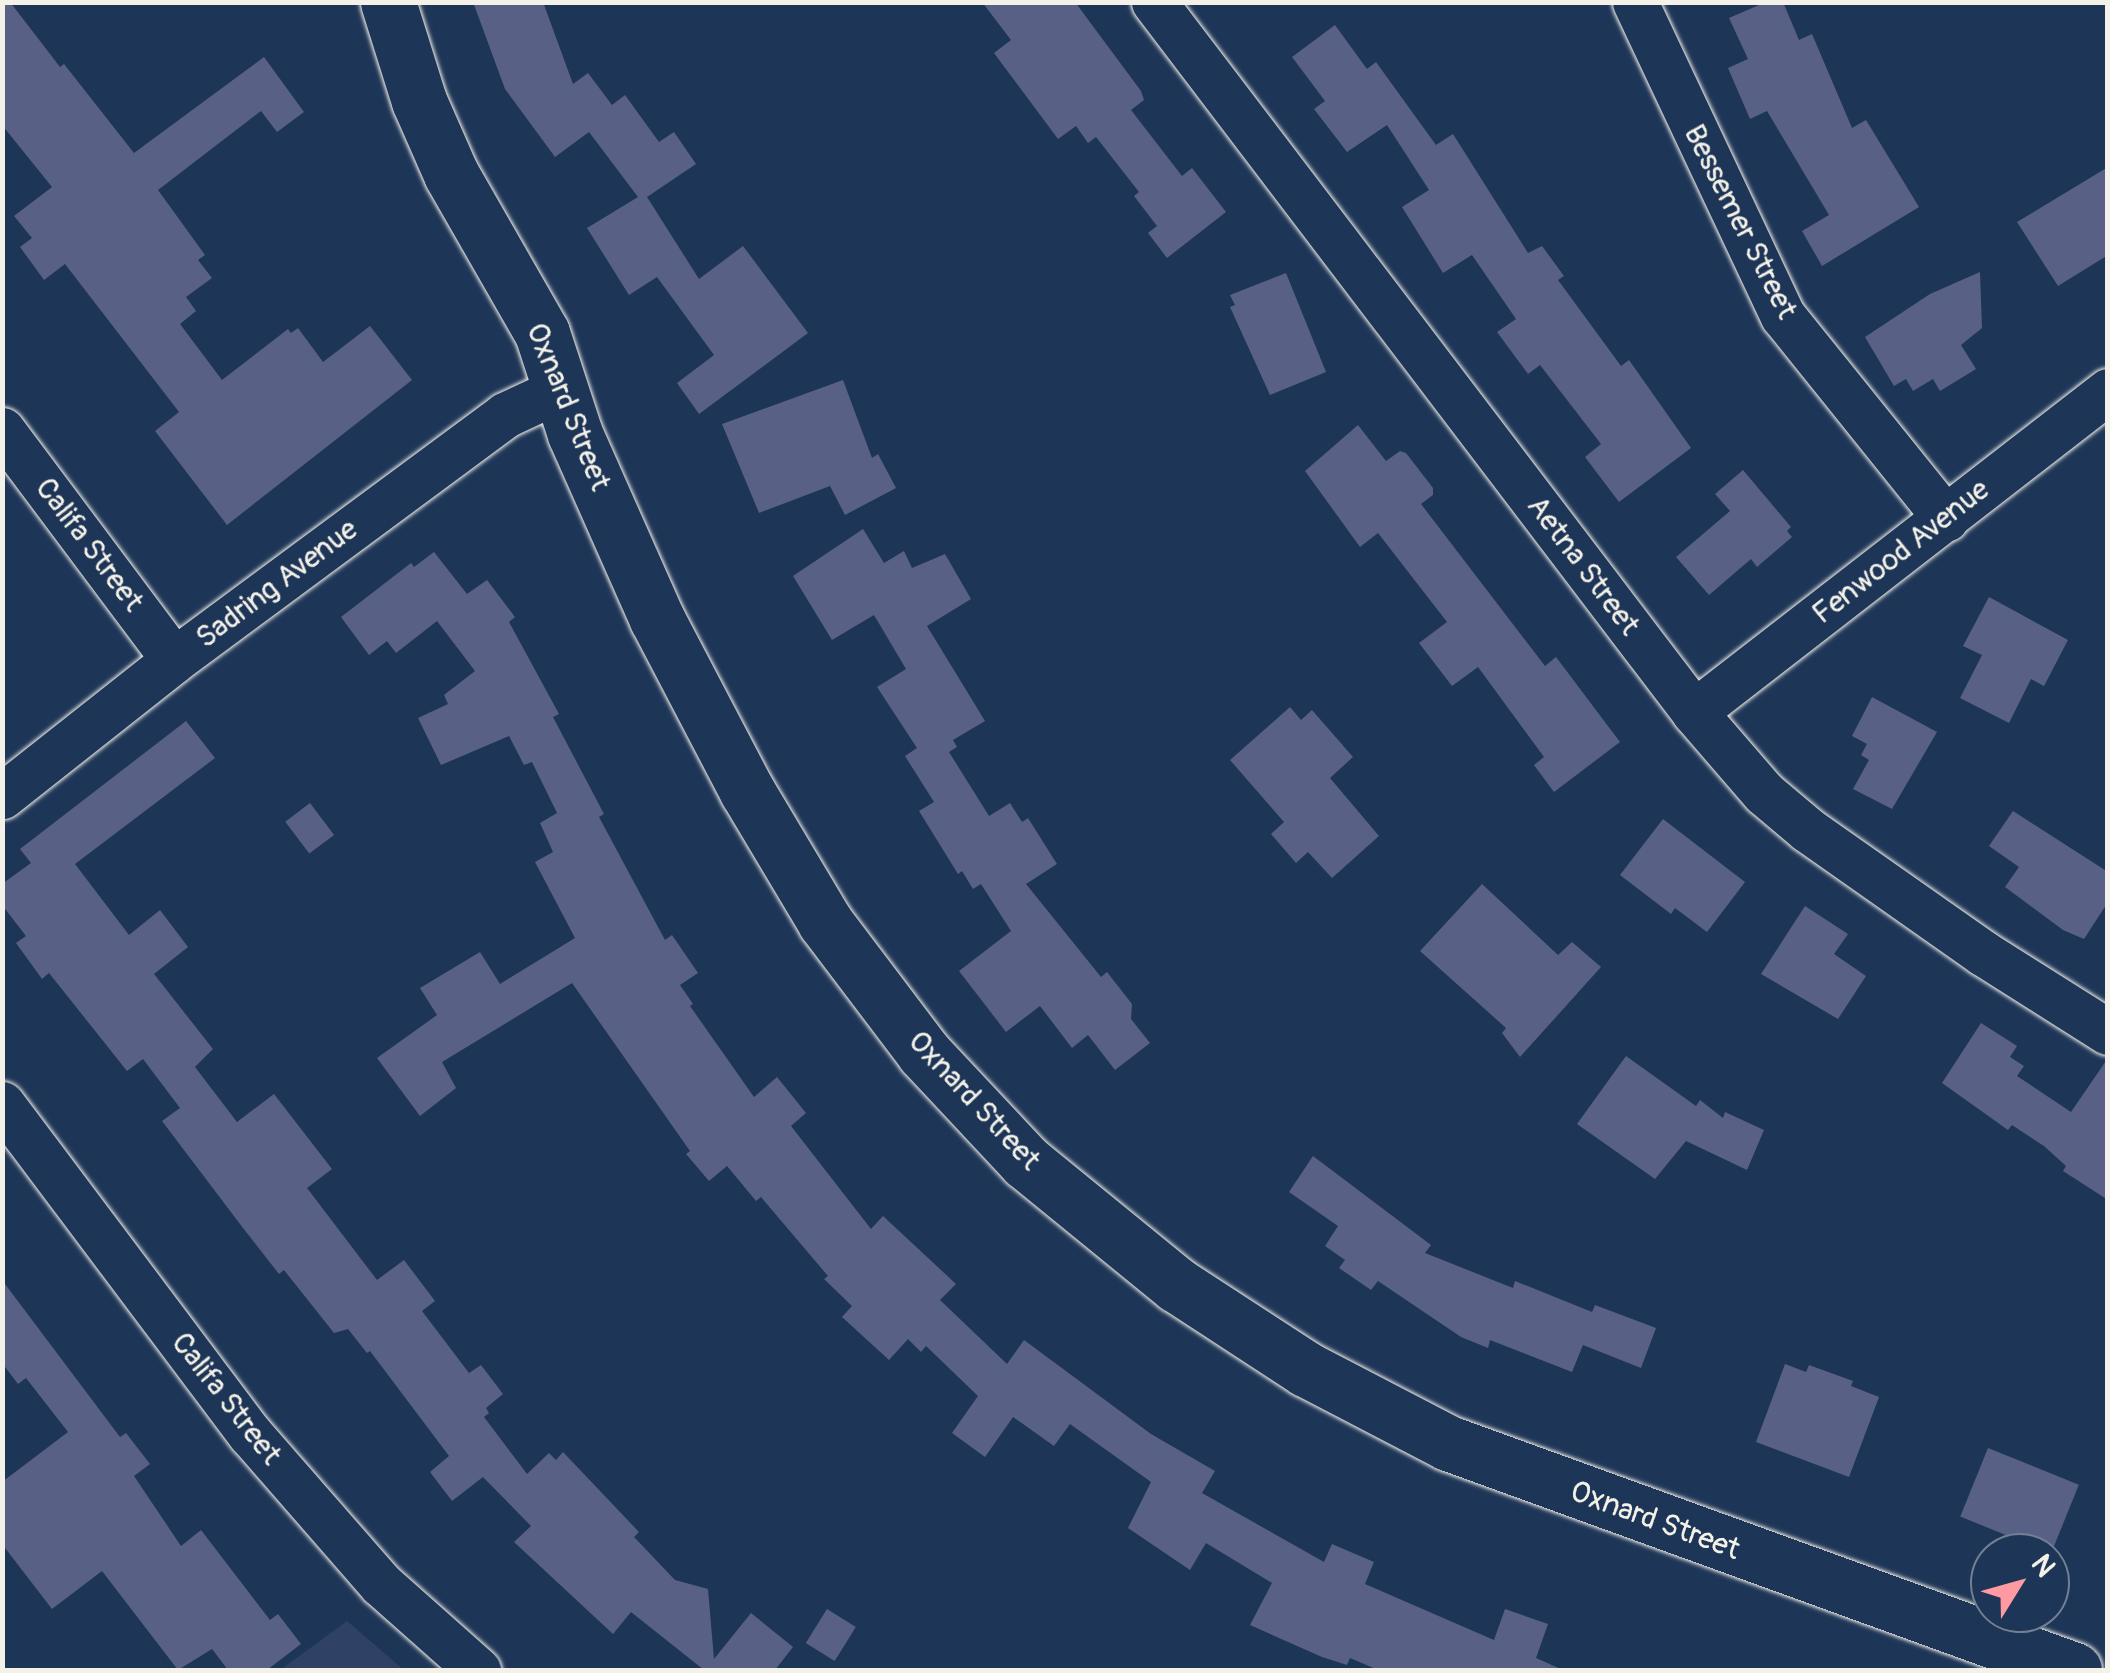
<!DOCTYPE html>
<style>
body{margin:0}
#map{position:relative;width:2110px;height:1673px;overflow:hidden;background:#1d3557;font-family:Pangolin,sans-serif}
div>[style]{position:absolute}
.built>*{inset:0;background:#2f4265}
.building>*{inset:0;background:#596086;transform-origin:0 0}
.roads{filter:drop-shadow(0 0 2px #f4f1e8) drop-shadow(0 0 2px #f4f1e8)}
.minor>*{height:45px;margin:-22.5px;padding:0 22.5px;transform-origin:22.5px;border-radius:22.5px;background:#1d3557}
.tertiary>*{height:55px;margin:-27.5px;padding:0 27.5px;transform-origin:27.5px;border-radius:27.5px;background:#1d3557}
span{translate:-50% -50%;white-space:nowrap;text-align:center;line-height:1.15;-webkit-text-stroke:9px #1d3557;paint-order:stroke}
.street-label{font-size:30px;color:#f4f1e8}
.frame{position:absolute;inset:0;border:5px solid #f4f1e8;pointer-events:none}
.north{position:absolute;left:1970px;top:1533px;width:100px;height:100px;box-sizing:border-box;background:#1d3557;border:2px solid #738091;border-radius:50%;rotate:53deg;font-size:28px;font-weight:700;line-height:40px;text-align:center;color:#f4f1e8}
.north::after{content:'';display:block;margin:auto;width:35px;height:45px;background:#ff9aa2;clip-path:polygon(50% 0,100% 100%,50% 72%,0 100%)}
</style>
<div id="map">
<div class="built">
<i style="clip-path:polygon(347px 1621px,404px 1670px,280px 1670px)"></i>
</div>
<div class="building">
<i style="clip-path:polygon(2px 2px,10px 2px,60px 67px,64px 64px,134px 153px,264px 57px,304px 112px,277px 132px,261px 111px,158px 190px,205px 255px,198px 260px,212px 278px,186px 297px,196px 311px,180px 324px,222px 380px,288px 329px,291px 333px,298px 328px,323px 362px,370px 326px,412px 380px,227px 525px,155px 431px,179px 412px,65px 264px,44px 280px,20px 247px,32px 238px,14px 216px,52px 187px,2px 125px)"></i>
<i style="clip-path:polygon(473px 2px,543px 2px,573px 84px,588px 73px,612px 105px,625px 95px,659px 142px,674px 132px,696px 164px,647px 197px,699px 279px,743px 246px,808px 333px,699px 414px,677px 383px,714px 355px,657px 277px,629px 295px,587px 228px,638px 197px,589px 132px,555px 157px,505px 89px)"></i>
<i style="clip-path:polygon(982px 2px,1075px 2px,1141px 91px,1144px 100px,1131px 110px,1182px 176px,1192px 168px,1226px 212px,1167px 258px,1148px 233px,1157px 226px,1134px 196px,1139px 192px,1096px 137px,1088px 143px,1076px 126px,1058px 139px,994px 53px,1011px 40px)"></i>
<i style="clip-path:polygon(1766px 2px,1783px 2px,1799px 40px,1812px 34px,1852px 128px,1866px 120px,1919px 207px,1822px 266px,1802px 231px,1829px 215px,1767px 111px,1750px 119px,1728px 68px,1748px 59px,1729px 18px)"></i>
<i style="clip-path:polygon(1335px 25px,1367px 69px,1376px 62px,1436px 145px,1453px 134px,1528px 253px,1542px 246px,1564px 276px,1558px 280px,1621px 366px,1629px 360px,1691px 448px,1619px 502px,1585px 457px,1601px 444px,1540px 365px,1528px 374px,1497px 332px,1516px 319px,1472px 255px,1443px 273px,1402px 207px,1429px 190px,1387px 125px,1347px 152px,1314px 109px,1325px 101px,1292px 57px)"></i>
<i style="clip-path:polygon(2108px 167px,2108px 255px,2058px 286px,2017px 222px)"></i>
<i style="clip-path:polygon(1980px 272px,1982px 328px,1961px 345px,1976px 369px,1940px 391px,1933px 379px,1913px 391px,1906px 379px,1894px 386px,1865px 337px,1930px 294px)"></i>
<i style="clip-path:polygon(1286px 273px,1326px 372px,1270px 395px,1230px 307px,1235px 305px,1230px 295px)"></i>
<i style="clip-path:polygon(843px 380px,872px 458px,878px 454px,896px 488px,845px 515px,830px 486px,759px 513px,722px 424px)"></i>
<i style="clip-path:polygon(1358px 425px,1386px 461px,1400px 451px,1406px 453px,1433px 488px,1433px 495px,1421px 504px,1545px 666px,1556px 657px,1620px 742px,1554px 792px,1534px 765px,1544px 757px,1478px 667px,1452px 686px,1419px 643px,1447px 622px,1378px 533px,1360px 547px,1305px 471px)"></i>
<i style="clip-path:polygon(1743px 470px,1791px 527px,1787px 531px,1792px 537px,1757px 567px,1751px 559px,1709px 595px,1676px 557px,1730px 511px,1715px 494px)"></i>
<i style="clip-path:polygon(863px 529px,884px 563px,904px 551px,912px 568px,945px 554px,971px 599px,927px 626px,985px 721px,953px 740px,957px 747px,949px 752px,989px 816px,1010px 803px,1022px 822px,1028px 818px,1057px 864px,1026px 884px,1101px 977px,1107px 972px,1132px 1004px,1131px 1019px,1150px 1043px,1115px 1070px,1088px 1035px,1072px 1048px,1040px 1006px,1006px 1032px,959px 971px,1011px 931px,981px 884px,973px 889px,962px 871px,958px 874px,919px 811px,934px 802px,905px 756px,917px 748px,877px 687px,906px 669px,874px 615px,832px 640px,793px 576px)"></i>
<i style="clip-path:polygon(434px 552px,467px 594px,487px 580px,515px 617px,509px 622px,559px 714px,553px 717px,604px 814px,599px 817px,665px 940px,672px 935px,698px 973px,680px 985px,693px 1004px,690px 1006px,754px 1097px,777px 1077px,806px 1113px,791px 1126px,871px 1229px,883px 1216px,956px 1284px,940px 1300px,1007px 1364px,1024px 1340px,1151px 1434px,1215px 1471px,1202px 1493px,1324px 1562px,1332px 1544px,1374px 1562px,1365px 1584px,1494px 1640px,1505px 1609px,1548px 1624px,1536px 1658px,1563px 1670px,1378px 1670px,1350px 1658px,1347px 1665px,1322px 1657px,1250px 1625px,1272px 1583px,1206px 1543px,1190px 1570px,1128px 1528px,1151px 1482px,1070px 1424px,1054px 1446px,1013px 1417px,985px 1457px,952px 1433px,978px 1396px,926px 1346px,921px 1352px,908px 1339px,889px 1360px,842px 1317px,852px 1306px,824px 1279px,828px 1276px,761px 1197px,756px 1201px,727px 1166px,709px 1181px,686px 1154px,690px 1151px,572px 983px,442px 1062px,456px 1088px,420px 1116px,377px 1058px,437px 1015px,420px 988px,480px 952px,500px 984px,575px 938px,535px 862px,553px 852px,540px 823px,557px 813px,532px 762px,524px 765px,509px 736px,441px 765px,418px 718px,448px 704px,444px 695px,475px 671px,437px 621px,396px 653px,387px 641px,369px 655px,341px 617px,411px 563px,414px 567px)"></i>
<i style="clip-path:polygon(1989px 597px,2068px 640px,2044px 686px,2031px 679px,2009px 723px,1960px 698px,1982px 655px,1963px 646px)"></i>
<i style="clip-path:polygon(1872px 697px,1937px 732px,1892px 809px,1853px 789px,1869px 760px,1861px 755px,1867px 744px,1852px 736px)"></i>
<i style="clip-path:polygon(1290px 707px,1301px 720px,1312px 710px,1353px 757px,1330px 778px,1379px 836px,1332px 878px,1308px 852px,1296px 863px,1271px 834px,1284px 822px,1230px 760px)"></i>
<i style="clip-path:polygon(186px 721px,215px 758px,75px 864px,129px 935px,160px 910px,188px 947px,154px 974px,213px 1049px,195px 1067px,237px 1122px,274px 1094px,332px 1169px,307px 1188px,377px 1280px,404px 1260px,435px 1301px,422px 1311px,469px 1373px,481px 1365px,503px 1394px,486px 1408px,489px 1413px,484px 1417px,527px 1474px,549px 1453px,556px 1460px,563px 1452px,639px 1532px,634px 1537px,675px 1580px,708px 1589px,714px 1659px,751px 1613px,793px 1647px,775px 1670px,704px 1670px,631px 1612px,613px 1634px,514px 1542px,531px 1526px,483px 1477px,452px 1501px,430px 1472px,449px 1456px,370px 1351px,367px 1353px,348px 1329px,334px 1333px,284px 1270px,279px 1274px,243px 1228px,162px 1121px,180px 1108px,143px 1059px,127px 1071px,49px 973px,42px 979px,16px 943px,26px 936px,2px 905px,2px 884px,31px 863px,20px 849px)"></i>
<i style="left:310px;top:803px;width:40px;height:31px;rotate:53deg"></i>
<i style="clip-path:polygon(2013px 811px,2108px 872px,2108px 902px,2084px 939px,2063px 930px,2005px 887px,2019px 867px,1989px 846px)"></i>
<i style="clip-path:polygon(1663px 819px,1745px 882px,1707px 932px,1675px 908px,1671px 914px,1620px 875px)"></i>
<i style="clip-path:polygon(1482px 884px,1558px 955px,1572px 942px,1601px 967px,1520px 1057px,1502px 1033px,1506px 1028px,1420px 951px)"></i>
<i style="clip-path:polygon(1805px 906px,1848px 934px,1834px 954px,1866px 976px,1838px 1019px,1761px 974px)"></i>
<i style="clip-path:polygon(1981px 1023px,2017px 1046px,2010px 1057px,2024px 1066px,2017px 1076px,2071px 1112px,2108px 1058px,2108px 1200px,2063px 1171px,2066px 1166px,2044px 1146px,2012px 1125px,2008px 1130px,1942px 1083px)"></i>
<i style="clip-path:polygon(1626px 1056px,1696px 1106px,1700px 1100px,1723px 1118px,1725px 1112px,1764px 1130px,1747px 1170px,1686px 1141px,1655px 1179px,1577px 1124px)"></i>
<i style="clip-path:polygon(1313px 1156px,1431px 1245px,1425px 1253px,1513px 1288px,1515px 1281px,1592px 1312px,1595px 1305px,1656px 1328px,1641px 1368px,1583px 1345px,1572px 1372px,1490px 1340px,1488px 1348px,1461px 1337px,1378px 1281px,1371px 1290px,1339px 1268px,1345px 1260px,1325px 1246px,1338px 1226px,1289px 1192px)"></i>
<i style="clip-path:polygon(2px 1280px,120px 1437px,126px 1433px,150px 1464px,134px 1476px,181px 1546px,201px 1530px,270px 1620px,278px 1614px,301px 1644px,267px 1670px,228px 1670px,212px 1649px,178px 1670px,102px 1571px,52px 1609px,2px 1544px,2px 1482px,68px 1432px,26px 1378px,18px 1384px,2px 1363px)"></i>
<i style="clip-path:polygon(1785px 1364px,1806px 1372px,1809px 1365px,1853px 1381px,1851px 1386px,1879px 1397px,1849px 1477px,1756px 1442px)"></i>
<i style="left:1988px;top:1448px;width:98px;height:74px;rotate:22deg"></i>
<i style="left:827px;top:1609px;width:34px;height:40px;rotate:32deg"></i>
</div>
<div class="roads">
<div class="minor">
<i style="left:1154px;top:2px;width:892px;rotate:52.74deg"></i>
<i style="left:1694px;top:712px;width:107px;rotate:49.2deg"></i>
<i style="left:1764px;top:793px;width:57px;rotate:40.1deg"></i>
<i style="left:1808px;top:830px;width:214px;rotate:35.1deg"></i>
<i style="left:1983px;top:953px;width:148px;rotate:32.3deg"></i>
<i style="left:1635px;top:2px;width:347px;rotate:64.8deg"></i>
<i style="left:1783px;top:316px;width:260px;rotate:51.2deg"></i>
<i style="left:2px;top:430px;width:287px;rotate:53.2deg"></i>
<i style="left:1694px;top:712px;width:524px;rotate:-37.79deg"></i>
<i style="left:2px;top:796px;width:219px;rotate:-38.3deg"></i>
<i style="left:174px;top:660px;width:412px;rotate:-36.5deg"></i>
<i style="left:505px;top:415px;width:64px;rotate:-25deg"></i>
<i style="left:2px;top:1104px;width:413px;rotate:53.1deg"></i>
<i style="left:250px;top:1434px;width:199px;rotate:48.9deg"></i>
<i style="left:381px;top:1584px;width:130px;rotate:41.6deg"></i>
</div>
<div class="tertiary">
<i style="left:388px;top:2px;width:104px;rotate:72.6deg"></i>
<i style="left:419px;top:101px;width:80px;rotate:66.3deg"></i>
<i style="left:451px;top:174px;width:183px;rotate:60.2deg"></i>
<i style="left:542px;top:333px;width:106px;rotate:71.9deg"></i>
<i style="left:575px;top:434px;width:202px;rotate:66.1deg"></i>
<i style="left:657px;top:619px;width:194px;rotate:62.4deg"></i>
<i style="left:747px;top:791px;width:152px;rotate:59.2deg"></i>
<i style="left:825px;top:922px;width:164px;rotate:52.9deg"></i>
<i style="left:924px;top:1053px;width:149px;rotate:46.9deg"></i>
<i style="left:1026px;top:1162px;width:195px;rotate:39.2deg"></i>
<i style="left:1177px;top:1285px;width:154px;rotate:33.1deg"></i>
<i style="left:1306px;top:1369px;width:160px;rotate:27.5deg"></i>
<i style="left:1448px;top:1443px;width:666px;rotate:19.93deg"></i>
</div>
</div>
<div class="street-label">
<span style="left:1740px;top:222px;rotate:63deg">Bessemer Street</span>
<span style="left:568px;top:407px;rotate:68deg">Oxnard Street</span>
<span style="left:89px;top:545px;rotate:53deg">Califa Street</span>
<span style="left:1901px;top:552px;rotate:-38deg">Fenwood Avenue</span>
<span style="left:1583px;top:566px;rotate:53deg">Aetna Street</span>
<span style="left:277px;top:584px;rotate:-37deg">Sadring Avenue</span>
<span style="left:974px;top:1101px;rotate:47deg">Oxnard Street</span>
<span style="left:226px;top:1399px;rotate:52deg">Califa Street</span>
<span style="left:1655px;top:1521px;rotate:20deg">Oxnard Street</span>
</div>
<div class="frame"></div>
<div class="north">N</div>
</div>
